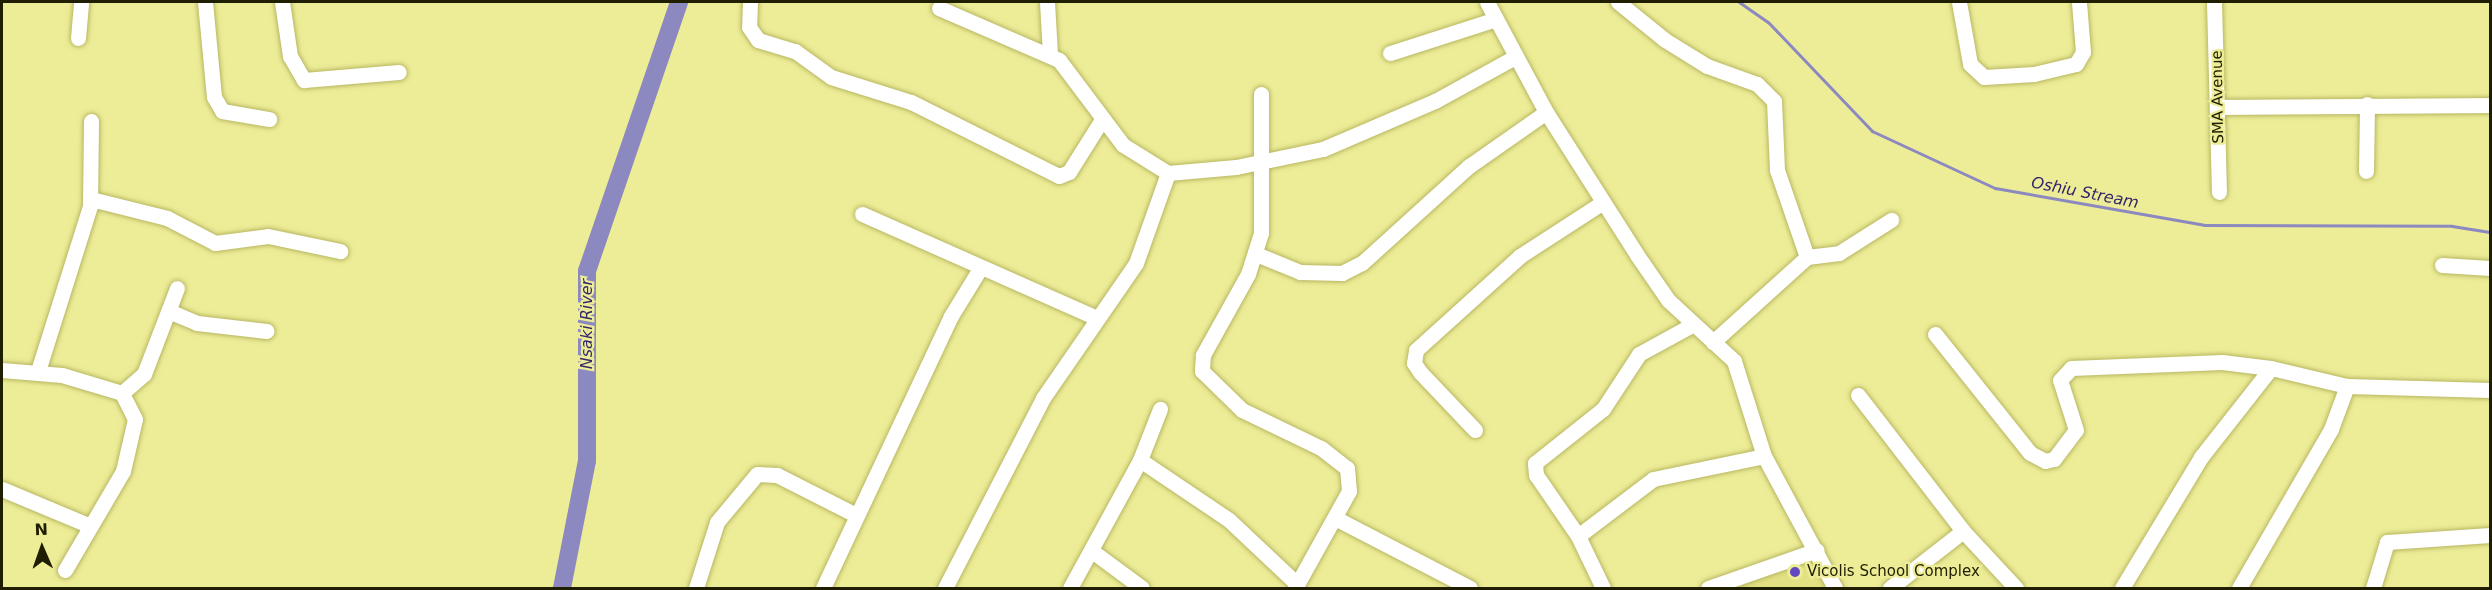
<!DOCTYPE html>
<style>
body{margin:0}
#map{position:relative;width:2492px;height:590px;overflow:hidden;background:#edec97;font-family:"DejaVu Sans",sans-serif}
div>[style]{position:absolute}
.built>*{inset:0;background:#e3e283}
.stream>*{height:3px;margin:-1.5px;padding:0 1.5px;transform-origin:1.5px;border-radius:1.5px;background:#8c88c0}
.river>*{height:18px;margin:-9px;padding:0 9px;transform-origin:9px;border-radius:9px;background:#8c88c0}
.roads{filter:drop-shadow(0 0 2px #b8b763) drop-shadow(0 0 2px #b8b763)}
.minor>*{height:15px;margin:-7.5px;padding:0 7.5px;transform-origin:7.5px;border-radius:7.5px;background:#fff}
.dots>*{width:16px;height:16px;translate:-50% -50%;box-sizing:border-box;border:3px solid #edec97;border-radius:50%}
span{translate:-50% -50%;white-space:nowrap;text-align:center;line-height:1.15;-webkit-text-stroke:4.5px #edec97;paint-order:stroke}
.street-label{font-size:15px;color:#1f1e00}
.poi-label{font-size:15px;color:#1f1e00}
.left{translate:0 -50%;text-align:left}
.water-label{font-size:16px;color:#34266a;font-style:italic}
.frame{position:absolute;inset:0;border:3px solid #1f1e00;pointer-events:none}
.north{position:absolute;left:12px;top:518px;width:60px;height:60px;-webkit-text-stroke:4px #edec97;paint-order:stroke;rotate:358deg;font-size:16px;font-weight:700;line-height:24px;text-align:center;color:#1f1e00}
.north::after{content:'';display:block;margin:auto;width:21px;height:27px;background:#1f1e00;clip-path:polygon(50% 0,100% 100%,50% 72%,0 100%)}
</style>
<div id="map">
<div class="built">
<i style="clip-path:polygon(1812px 555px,1825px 588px,1729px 588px)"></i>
</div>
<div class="stream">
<i style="left:1739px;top:2px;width:35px;rotate:35deg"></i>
<i style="left:1768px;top:22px;width:151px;rotate:46.3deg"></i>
<i style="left:1872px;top:131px;width:136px;rotate:24.9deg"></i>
<i style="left:1995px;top:188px;width:212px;rotate:10deg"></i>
<i style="left:2204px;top:225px;width:248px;rotate:0.2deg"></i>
<i style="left:2452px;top:226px;width:38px;rotate:9deg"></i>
</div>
<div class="river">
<i style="left:562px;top:588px;width:129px;rotate:-78.9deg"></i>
<i style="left:587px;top:461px;width:190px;rotate:-90deg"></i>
<i style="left:587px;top:271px;width:284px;rotate:-71.1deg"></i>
</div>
<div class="roads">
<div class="minor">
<i style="left:205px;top:2px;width:95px;rotate:84.6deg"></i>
<i style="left:214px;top:97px;width:16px;rotate:60deg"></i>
<i style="left:222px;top:111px;width:48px;rotate:9.7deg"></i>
<i style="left:282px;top:2px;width:55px;rotate:81.6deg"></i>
<i style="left:290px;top:56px;width:28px;rotate:60deg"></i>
<i style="left:304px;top:80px;width:95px;rotate:-4.8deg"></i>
<i style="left:750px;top:2px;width:25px;rotate:92deg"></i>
<i style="left:749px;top:27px;width:16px;rotate:55deg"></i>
<i style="left:758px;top:40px;width:39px;rotate:17deg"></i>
<i style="left:795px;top:51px;width:44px;rotate:35.8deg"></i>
<i style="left:831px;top:77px;width:84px;rotate:17.4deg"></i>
<i style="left:911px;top:102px;width:165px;rotate:26.6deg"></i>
<i style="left:1059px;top:176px;width:11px;rotate:-22deg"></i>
<i style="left:1069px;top:172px;width:60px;rotate:-57.9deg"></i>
<i style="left:1047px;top:2px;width:52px;rotate:86.7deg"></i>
<i style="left:1487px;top:2px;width:125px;rotate:61.8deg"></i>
<i style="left:1546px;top:112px;width:169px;rotate:57.5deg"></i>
<i style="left:1637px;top:255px;width:55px;rotate:55.4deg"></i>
<i style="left:1668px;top:300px;width:90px;rotate:42.7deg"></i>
<i style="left:1734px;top:361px;width:100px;rotate:72.5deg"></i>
<i style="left:1764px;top:456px;width:150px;rotate:61.7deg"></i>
<i style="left:1618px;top:2px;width:60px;rotate:39deg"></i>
<i style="left:1665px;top:40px;width:49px;rotate:31.8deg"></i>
<i style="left:1707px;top:66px;width:53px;rotate:19.8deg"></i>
<i style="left:1757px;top:84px;width:24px;rotate:45deg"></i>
<i style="left:1774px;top:101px;width:69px;rotate:87.5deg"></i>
<i style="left:1777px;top:170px;width:92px;rotate:71deg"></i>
<i style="left:1807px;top:257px;width:127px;rotate:137.9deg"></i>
<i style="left:1959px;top:2px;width:63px;rotate:79.9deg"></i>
<i style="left:1970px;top:64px;width:19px;rotate:43deg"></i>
<i style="left:1984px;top:77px;width:50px;rotate:-3.4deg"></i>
<i style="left:2034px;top:74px;width:43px;rotate:-13.4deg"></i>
<i style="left:2076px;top:64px;width:14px;rotate:-60deg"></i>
<i style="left:2083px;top:52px;width:50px;rotate:-94.6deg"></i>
<i style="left:2214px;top:2px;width:190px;rotate:88.5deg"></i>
<i style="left:939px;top:8px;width:131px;rotate:23.4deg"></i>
<i style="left:1059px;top:60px;width:106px;rotate:53deg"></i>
<i style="left:1123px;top:145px;width:53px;rotate:31.9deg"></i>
<i style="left:1168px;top:173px;width:68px;rotate:-5deg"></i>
<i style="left:1236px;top:167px;width:89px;rotate:-11.7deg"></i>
<i style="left:1323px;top:149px;width:122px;rotate:-23.2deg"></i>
<i style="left:1435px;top:101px;width:91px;rotate:-28.8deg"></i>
<i style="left:78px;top:38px;width:36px;rotate:-85deg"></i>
<i style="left:1390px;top:53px;width:111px;rotate:-17.8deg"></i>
<i style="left:1261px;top:94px;width:139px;rotate:90deg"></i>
<i style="left:1261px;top:233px;width:43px;rotate:107.6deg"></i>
<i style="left:1248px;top:274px;width:93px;rotate:119.1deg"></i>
<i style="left:1203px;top:355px;width:16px;rotate:94deg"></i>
<i style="left:1202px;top:371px;width:56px;rotate:44.3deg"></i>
<i style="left:1242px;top:410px;width:88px;rotate:25.7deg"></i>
<i style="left:1321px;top:448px;width:33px;rotate:38deg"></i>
<i style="left:1347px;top:468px;width:23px;rotate:85deg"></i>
<i style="left:1349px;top:491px;width:111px;rotate:119.1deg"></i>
<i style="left:2219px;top:107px;width:271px;rotate:-0.4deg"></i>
<i style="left:2366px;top:171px;width:67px;rotate:-89.1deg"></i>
<i style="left:91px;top:199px;width:78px;rotate:14deg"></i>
<i style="left:167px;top:218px;width:54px;rotate:27.5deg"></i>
<i style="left:215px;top:243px;width:53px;rotate:-7.5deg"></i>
<i style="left:268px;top:236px;width:74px;rotate:11.8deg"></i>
<i style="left:862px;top:214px;width:254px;rotate:23.9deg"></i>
<i style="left:1256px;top:254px;width:48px;rotate:22.2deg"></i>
<i style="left:1300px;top:272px;width:42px;rotate:1.4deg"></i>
<i style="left:1342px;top:273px;width:22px;rotate:-27deg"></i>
<i style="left:1362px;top:263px;width:144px;rotate:-42.2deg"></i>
<i style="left:1469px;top:166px;width:94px;rotate:-35deg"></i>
<i style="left:1807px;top:257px;width:32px;rotate:-7deg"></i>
<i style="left:1839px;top:253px;width:62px;rotate:-32.4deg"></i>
<i style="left:2442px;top:265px;width:48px;rotate:3.6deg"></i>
<i style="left:171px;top:312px;width:28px;rotate:23deg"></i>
<i style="left:197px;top:323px;width:70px;rotate:6.5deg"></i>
<i style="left:1935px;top:334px;width:152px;rotate:51.4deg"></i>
<i style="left:2030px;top:453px;width:17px;rotate:28deg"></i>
<i style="left:2045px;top:461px;width:9px;rotate:-13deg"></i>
<i style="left:2054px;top:459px;width:36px;rotate:-53deg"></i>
<i style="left:2076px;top:430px;width:52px;rotate:-107.7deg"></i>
<i style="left:2060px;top:380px;width:16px;rotate:-47deg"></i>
<i style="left:2071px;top:368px;width:151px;rotate:-2.3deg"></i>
<i style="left:2222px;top:362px;width:49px;rotate:7deg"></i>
<i style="left:2px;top:370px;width:60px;rotate:4.8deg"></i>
<i style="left:62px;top:375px;width:63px;rotate:16.7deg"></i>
<i style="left:38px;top:371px;width:173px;rotate:-72.5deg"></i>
<i style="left:90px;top:206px;width:85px;rotate:-89.3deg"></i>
<i style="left:1858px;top:395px;width:172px;rotate:52.3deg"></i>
<i style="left:1963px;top:531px;width:78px;rotate:47.1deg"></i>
<i style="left:1475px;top:430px;width:80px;rotate:-133.5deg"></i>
<i style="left:1420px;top:372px;width:11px;rotate:-124deg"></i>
<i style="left:1414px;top:363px;width:13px;rotate:-81deg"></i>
<i style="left:1416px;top:350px;width:140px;rotate:-42.1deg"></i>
<i style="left:1520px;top:256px;width:99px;rotate:-33deg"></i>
<i style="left:1140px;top:460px;width:107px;rotate:34deg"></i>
<i style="left:1229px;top:520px;width:93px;rotate:43.3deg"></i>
<i style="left:2px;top:489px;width:93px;rotate:22.7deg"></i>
<i style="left:1335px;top:518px;width:152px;rotate:27.4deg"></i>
<i style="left:1578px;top:536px;width:94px;rotate:-37.2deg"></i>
<i style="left:1653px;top:479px;width:113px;rotate:-11.7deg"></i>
<i style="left:1092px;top:551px;width:62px;rotate:36.5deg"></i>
<i style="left:65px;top:570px;width:115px;rotate:-59.6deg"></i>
<i style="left:123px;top:471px;width:53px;rotate:-77deg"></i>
<i style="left:135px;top:419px;width:29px;rotate:-117deg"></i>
<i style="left:122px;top:393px;width:29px;rotate:-41deg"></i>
<i style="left:144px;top:374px;width:92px;rotate:-69deg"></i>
<i style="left:696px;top:588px;width:69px;rotate:-72.3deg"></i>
<i style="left:717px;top:522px;width:62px;rotate:-50.2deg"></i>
<i style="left:757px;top:474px;width:20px;rotate:3deg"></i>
<i style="left:777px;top:475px;width:89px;rotate:26.9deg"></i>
<i style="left:823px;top:588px;width:301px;rotate:-64.8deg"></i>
<i style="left:951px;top:316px;width:57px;rotate:-58.5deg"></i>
<i style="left:945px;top:588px;width:214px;rotate:-62.7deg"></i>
<i style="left:1043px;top:398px;width:164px;rotate:-55.4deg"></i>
<i style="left:1136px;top:263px;width:96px;rotate:-70.4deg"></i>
<i style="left:1070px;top:588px;width:146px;rotate:-61.3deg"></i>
<i style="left:1140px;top:460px;width:55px;rotate:-68.6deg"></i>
<i style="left:1603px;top:588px;width:58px;rotate:-115.7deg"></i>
<i style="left:1578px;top:536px;width:74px;rotate:-124.5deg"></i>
<i style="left:1536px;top:475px;width:12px;rotate:-95deg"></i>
<i style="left:1535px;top:463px;width:87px;rotate:-38.5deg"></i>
<i style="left:1603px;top:409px;width:66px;rotate:-56.8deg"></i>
<i style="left:1639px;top:354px;width:60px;rotate:-28.7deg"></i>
<i style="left:1708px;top:588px;width:115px;rotate:-19.2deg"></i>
<i style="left:1890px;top:588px;width:93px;rotate:-38deg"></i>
<i style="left:2122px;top:588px;width:153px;rotate:-58.9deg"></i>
<i style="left:2201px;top:457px;width:113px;rotate:-51.8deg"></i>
<i style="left:2271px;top:368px;width:78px;rotate:13.3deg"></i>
<i style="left:2347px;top:386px;width:143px;rotate:1.6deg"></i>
<i style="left:2239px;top:588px;width:184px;rotate:-59.9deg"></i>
<i style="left:2331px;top:429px;width:46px;rotate:-69.6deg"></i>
<i style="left:2373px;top:588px;width:48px;rotate:-73.1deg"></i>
<i style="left:2387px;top:542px;width:103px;rotate:-3.9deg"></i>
</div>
</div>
<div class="dots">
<i style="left:1795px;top:572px;background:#6249c1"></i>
</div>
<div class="street-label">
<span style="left:2218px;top:97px;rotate:-91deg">SMA Avenue</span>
</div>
<div class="poi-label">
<span class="left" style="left:1807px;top:572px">Vicolis School Complex</span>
</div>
<div class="water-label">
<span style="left:2085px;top:193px;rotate:11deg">Oshiu Stream</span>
<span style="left:587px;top:324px;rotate:-90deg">Nsaki River</span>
</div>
<div class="frame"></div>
<div class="north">N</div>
</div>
